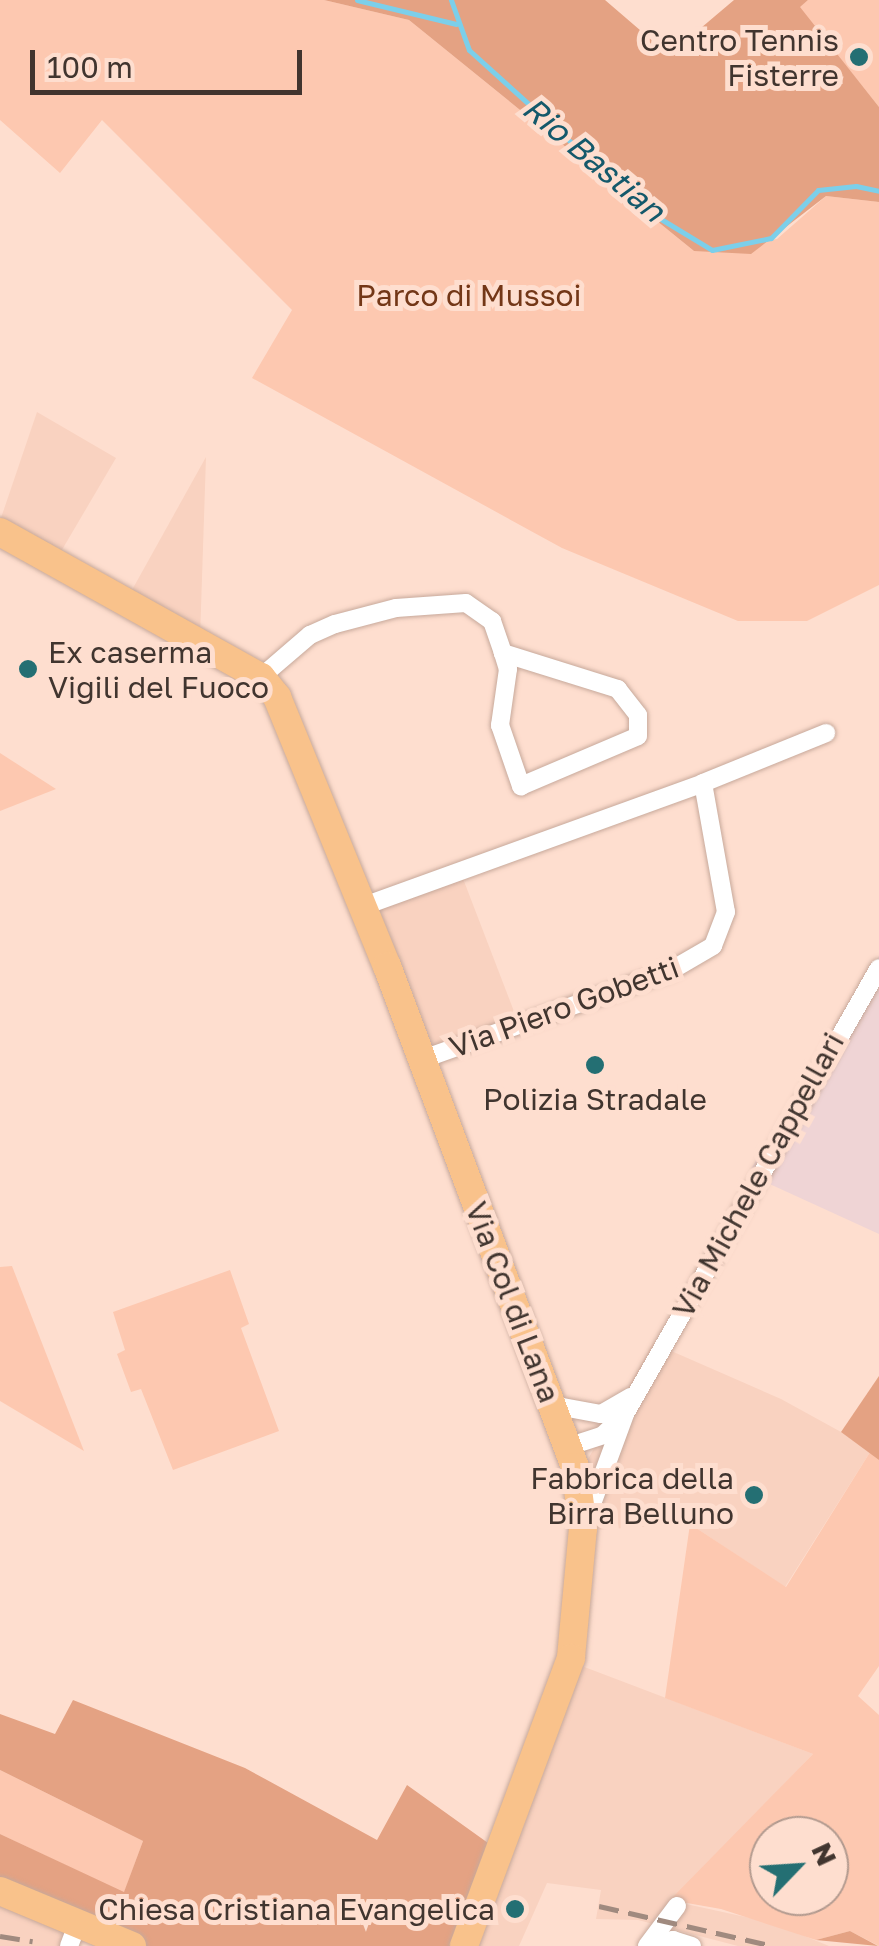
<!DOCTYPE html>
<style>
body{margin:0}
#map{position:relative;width:879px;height:1946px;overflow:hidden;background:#fedecf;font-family:"Golos Text",sans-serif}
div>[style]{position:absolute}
.built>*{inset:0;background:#f9d2c0;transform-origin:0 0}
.medical>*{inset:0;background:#efd4d5}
.green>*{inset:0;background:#fdc8b0}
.forest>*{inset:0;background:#e4a283}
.stream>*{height:5px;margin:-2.5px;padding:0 2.5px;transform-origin:2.5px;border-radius:2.5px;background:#7ccfea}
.roads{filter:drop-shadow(0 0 2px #c7a99b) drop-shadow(0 0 2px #c7a99b)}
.street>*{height:18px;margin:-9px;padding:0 9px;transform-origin:9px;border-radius:9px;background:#fff}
.primary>*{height:28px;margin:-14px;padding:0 14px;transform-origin:14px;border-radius:14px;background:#f9c28b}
.rail>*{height:5px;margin-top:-2.5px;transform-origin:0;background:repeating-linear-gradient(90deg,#a08a7f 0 20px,transparent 0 30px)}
.dots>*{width:28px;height:28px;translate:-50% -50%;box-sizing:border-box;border:5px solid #fedecf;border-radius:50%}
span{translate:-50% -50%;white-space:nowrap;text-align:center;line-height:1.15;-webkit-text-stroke:10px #fedecf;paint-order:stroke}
.poi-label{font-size:30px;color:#41352f}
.right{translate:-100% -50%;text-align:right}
.left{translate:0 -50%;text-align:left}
.park-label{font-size:30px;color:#733717}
.street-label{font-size:30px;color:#41352f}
.water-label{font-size:32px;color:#14596b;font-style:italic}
.north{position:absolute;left:749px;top:1816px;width:100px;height:100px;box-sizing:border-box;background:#fedecf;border:2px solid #b29a8f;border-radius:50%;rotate:65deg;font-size:28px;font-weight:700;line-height:40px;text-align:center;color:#41352f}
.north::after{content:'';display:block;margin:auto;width:35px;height:45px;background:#246f73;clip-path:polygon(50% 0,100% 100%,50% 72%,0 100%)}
.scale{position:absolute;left:30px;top:50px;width:272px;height:45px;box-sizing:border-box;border:5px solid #41352f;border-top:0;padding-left:12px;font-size:30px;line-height:35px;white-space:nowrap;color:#41352f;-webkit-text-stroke:8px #fedecf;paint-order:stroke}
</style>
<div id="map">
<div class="built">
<i style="clip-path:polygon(37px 412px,116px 458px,56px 560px,0 521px)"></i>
<i style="clip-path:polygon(206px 457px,200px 638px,127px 599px)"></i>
<i style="left:462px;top:876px;width:165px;height:107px;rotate:69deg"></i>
<i style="clip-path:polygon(653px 1343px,781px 1399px,872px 1449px,785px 1587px,690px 1524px,576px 1531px,573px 1486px)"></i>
<i style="clip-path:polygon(566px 1660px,813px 1754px,672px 1901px,773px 1923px,829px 1946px,738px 1946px,638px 1920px,596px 1919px,601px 1890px,547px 1883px,519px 1946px,473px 1946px)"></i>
<i style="clip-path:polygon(0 1899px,71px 1926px,63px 1946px,0 1946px)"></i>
</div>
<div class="medical">
<i style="clip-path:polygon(879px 956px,879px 1234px,748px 1174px)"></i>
</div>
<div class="green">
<i style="clip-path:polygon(0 0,324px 0,409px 20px,694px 251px,777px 239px,826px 196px,879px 202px,879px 585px,807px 621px,738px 621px,562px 548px,252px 378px,292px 310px,102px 120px,60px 173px,0 120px)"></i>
<i style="clip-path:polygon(808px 0,879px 0,879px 107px,799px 7px)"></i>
<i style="clip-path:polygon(0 753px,56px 789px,0 811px)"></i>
<i style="clip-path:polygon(12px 1266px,84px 1451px,0 1401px,0 1267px)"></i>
<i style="clip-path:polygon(230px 1270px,249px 1324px,241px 1328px,279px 1431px,173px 1470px,141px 1389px,131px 1392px,117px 1354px,125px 1350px,113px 1312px)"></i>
<i style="clip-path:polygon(evenodd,872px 1449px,879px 1460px,879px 1666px,858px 1696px,879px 1715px,879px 1946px,850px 1931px,816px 1940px,721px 1909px,670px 1900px,813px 1754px,665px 1698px,690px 1524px,786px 1587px,872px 1449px,769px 1836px,829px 1836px,829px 1896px,769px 1896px,769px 1836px)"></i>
<i style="clip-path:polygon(0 1770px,143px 1841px,124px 1893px,0 1834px)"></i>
</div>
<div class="forest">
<i style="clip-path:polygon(324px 0,605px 0,669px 55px,734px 0,808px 0,800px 7px,879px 107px,879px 202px,826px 196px,751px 254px,694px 251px,409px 20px)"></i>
<i style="clip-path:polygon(879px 1376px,879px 1460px,841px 1432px)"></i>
<i style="clip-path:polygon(73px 1700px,245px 1768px,377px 1840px,407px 1785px,495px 1848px,451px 1946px,130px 1946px,0 1899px,0 1834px,124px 1892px,143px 1841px,0 1770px,0 1714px,55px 1734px)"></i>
<i style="clip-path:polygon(850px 1931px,878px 1946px,816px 1940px)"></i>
</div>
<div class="stream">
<i style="left:357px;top:0;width:102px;rotate:13.6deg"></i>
<i style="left:451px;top:0;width:53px;rotate:70.2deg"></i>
<i style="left:469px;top:50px;width:239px;rotate:42.1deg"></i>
<i style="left:646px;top:210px;width:77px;rotate:31.2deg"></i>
<i style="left:712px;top:250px;width:60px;rotate:-11.5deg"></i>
<i style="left:771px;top:238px;width:67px;rotate:-45.6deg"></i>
<i style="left:818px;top:190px;width:38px;rotate:-6deg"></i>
<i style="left:856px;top:186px;width:24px;rotate:12deg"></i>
</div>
<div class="roads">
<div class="street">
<i style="left:261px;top:677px;width:65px;rotate:-40.6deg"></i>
<i style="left:310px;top:635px;width:27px;rotate:-24deg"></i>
<i style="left:335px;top:624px;width:63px;rotate:-14.7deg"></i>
<i style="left:396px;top:608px;width:70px;rotate:-4.1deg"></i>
<i style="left:466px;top:603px;width:32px;rotate:35deg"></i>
<i style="left:492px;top:621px;width:34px;rotate:71deg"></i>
<i style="left:503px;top:653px;width:17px;rotate:73deg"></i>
<i style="left:508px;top:669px;width:57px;rotate:98.1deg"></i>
<i style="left:500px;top:725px;width:65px;rotate:71deg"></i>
<i style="left:521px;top:786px;width:127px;rotate:-23.1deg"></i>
<i style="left:638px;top:736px;width:21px;rotate:-90deg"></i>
<i style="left:638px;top:715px;width:33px;rotate:-128deg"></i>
<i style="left:618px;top:689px;width:121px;rotate:-162.6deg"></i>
<i style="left:703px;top:783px;width:133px;rotate:-22.1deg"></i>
<i style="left:364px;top:906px;width:361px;rotate:-19.9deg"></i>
<i style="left:703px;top:783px;width:131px;rotate:79.9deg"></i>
<i style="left:726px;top:912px;width:36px;rotate:111deg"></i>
<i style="left:713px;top:946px;width:50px;rotate:149.8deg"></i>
<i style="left:670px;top:971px;width:262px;rotate:160.4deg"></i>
<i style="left:552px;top:1405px;width:50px;rotate:10.4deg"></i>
<i style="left:601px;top:1414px;width:34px;rotate:-30deg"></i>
<i style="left:567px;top:1447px;width:38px;rotate:-18deg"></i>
<i style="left:603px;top:1435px;width:25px;rotate:-43deg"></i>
<i style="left:585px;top:1523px;width:116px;rotate:-69.8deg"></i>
<i style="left:625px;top:1414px;width:513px;rotate:-60.34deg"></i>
<i style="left:69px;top:1946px;width:26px;rotate:-69deg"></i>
<i style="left:647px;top:1946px;width:50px;rotate:-53.1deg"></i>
<i style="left:652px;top:1946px;width:22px;rotate:-16deg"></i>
<i style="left:673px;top:1940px;width:20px;rotate:18deg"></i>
</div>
<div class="primary">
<i style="left:0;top:532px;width:299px;rotate:29.1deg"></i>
<i style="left:261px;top:677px;width:26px;rotate:51deg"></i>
<i style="left:277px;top:697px;width:291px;rotate:67.8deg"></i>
<i style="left:387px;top:966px;width:535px;rotate:69.43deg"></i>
<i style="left:575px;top:1467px;width:62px;rotate:82.5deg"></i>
<i style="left:583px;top:1528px;width:131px;rotate:95.3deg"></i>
<i style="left:571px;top:1658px;width:307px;rotate:110.4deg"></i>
<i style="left:0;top:1891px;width:143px;rotate:22.6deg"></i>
</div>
</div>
<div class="rail">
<i style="left:599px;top:1906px;width:179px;rotate:12.9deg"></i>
<i style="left:0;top:1936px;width:33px;rotate:9deg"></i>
</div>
<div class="dots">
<i style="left:859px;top:57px;background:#246f73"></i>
<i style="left:28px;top:669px;background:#246f73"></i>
<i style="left:595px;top:1065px;background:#246f73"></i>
<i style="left:754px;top:1495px;background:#246f73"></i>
<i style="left:515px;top:1909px;background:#246f73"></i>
</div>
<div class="poi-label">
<span class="right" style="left:839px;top:57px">Centro Tennis<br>Fisterre</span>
<span class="left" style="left:48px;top:669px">Ex caserma<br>Vigili del Fuoco</span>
<span style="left:595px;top:1099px">Polizia Stradale</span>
<span class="right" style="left:734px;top:1495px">Fabbrica della<br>Birra Belluno</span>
<span class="right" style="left:495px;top:1909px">Chiesa Cristiana Evangelica</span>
</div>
<div class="park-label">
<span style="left:469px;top:295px">Parco di Mussoi</span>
</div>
<div class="street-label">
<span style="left:564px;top:1007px;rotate:-20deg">Via Piero Gobetti</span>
<span style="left:758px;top:1175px;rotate:-61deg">Via Michele Cappellari</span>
<span style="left:513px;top:1302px;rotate:69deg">Via Col di Lana</span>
</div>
<div class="water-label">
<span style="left:594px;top:159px;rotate:40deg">Rio Bastian</span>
</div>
<div class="north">N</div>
<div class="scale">100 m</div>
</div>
